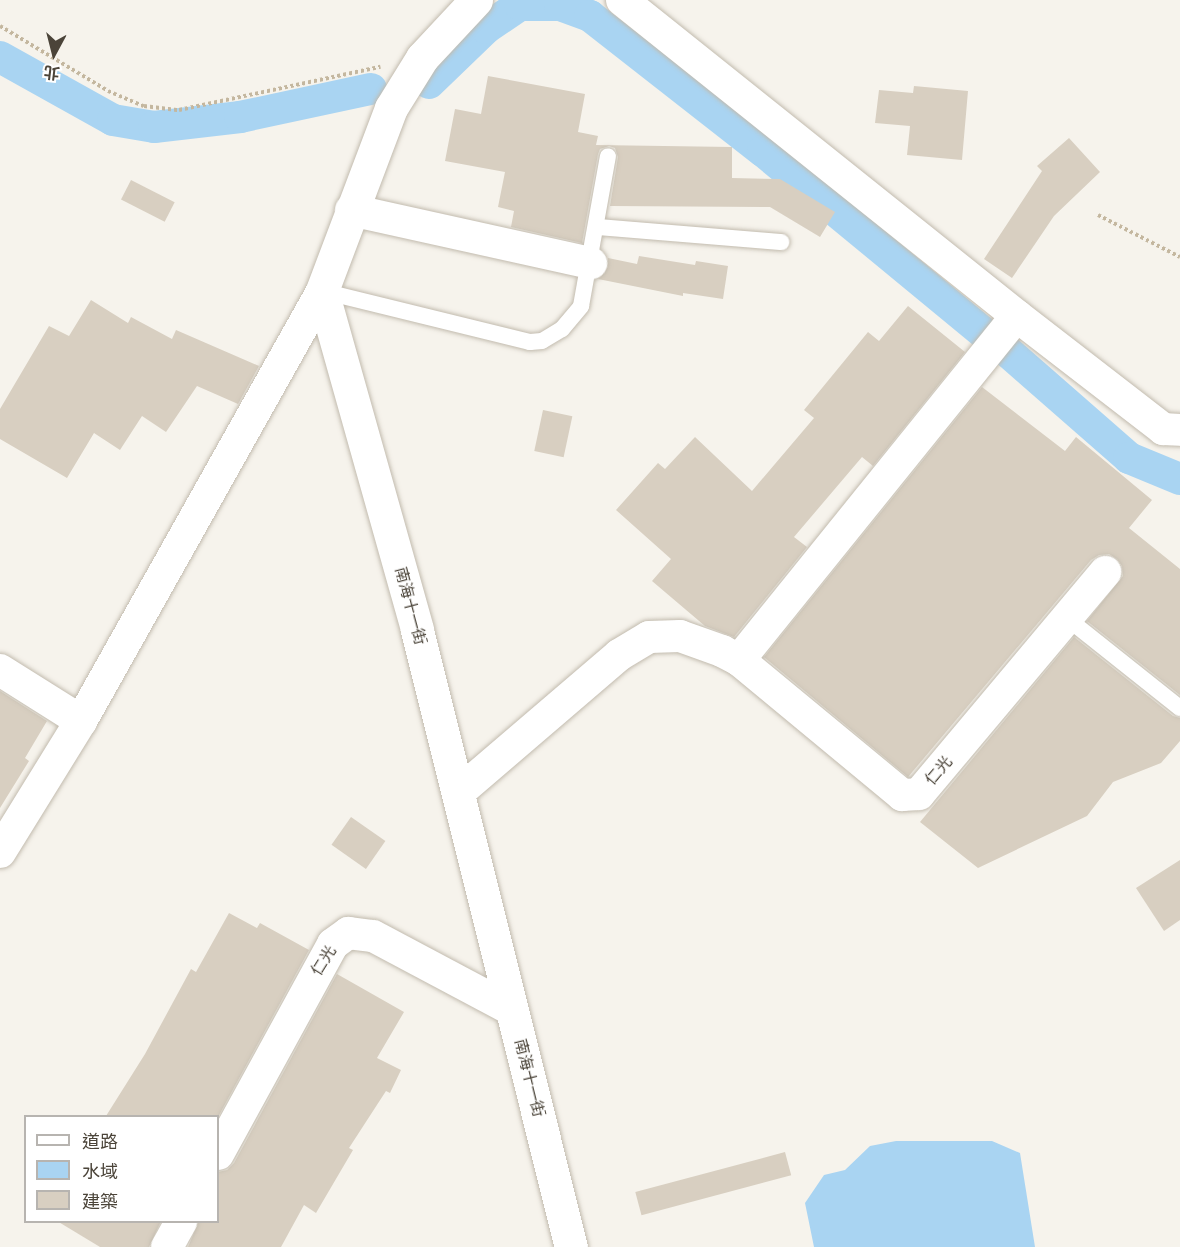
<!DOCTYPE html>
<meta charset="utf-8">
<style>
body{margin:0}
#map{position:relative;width:1180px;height:1247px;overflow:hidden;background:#f6f3ec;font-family:Rubik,"Noto Sans TC",sans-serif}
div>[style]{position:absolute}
.water>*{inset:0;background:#a9d4f2}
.canal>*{height:32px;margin:-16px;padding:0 16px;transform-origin:16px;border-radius:16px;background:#a9d4f2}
.building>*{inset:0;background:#d8cfc1;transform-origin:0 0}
.path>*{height:4px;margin-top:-2px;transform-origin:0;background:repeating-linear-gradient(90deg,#c4b79f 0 3px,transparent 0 6px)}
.roads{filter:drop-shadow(0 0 2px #c2bbae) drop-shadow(0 0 2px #c2bbae)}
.service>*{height:16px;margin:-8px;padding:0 8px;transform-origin:8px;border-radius:8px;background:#fff}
.minor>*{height:32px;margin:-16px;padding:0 16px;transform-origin:16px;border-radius:16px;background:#fff}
.tertiary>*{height:33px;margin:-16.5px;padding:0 16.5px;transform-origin:16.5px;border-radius:16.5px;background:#fff}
span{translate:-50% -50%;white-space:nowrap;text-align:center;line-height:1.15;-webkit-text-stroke:4.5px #fff;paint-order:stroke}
.street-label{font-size:16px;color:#4b4439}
.legend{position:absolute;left:24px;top:1115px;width:195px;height:108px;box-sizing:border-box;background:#fff;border:2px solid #b7b4b0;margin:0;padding:8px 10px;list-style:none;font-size:18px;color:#4b4439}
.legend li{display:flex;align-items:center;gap:12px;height:30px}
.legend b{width:30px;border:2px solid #b7b4b0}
.north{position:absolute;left:24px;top:24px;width:60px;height:60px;-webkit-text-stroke:4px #fff;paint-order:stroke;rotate:187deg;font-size:16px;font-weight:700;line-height:24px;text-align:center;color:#4b4439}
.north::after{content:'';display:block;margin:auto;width:21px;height:27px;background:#4b4439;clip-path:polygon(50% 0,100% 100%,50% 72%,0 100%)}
</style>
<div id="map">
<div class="water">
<i style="clip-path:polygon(896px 1141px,992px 1141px,1020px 1153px,1035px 1247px,814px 1247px,805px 1203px,824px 1175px,845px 1170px,870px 1146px)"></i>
</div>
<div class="canal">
<i style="left:0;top:57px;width:129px;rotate:29.1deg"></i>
<i style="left:113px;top:120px;width:42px;rotate:9.7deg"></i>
<i style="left:154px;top:127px;width:87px;rotate:-6.6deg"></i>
<i style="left:240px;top:117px;width:134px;rotate:-12.1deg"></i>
<i style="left:429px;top:83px;width:79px;rotate:-44deg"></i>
<i style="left:486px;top:28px;width:41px;rotate:-34.1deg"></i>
<i style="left:520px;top:5px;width:40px"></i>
<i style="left:560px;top:5px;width:32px;rotate:20deg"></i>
<i style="left:590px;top:16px;width:219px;rotate:38deg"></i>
<i style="left:763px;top:151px;width:293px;rotate:39.5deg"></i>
<i style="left:1008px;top:352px;width:161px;rotate:41.2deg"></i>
<i style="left:1129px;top:458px;width:55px;rotate:22.4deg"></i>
</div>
<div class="building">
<i style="clip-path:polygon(488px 76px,585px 94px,578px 132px,598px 136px,596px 145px,732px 147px,732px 178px,780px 179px,835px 212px,820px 237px,770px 207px,610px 206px,618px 157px,615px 148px,609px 146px,600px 149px,598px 154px,582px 243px,511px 227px,514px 211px,498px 207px,505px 172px,445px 161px,455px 109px,481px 114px)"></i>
<i style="clip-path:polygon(914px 86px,968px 91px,962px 160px,907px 155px,910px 126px,875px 123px,879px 90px,913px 93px)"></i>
<i style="clip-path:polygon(1069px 138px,1100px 172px,1054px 216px,1012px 278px,984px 259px,1042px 171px,1037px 166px)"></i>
<i style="left:131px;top:180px;width:49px;height:22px;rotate:27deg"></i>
<i style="clip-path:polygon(639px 256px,695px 265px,696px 261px,728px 266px,723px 299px,683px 293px,683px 296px,598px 279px,608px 267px,608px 258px,637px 264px)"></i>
<i style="clip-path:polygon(91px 300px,128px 323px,131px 317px,172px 339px,176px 330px,259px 366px,238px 404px,197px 386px,166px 432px,142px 416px,120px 450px,94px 433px,67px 478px,0 439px,0 409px,49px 326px,69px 336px)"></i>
<i style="clip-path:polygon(908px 306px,965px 352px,873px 466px,862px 457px,794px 537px,807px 547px,734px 637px,705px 626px,652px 581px,671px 559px,616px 510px,658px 463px,665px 469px,695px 437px,752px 491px,814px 418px,804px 410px,868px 332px,879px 341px)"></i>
<i style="clip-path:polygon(982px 387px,1065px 451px,1076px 437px,1152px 500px,1129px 528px,1180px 569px,1180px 695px,1087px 621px,1123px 576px,1122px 566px,1117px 559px,1109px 554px,1099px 555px,1091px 560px,908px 777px,764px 657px)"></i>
<i style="left:543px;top:410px;width:30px;height:42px;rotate:12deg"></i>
<i style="clip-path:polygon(1074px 637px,1173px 716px,1180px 718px,1180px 741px,1161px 763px,1113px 782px,1087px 816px,978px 868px,920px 822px)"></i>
<i style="clip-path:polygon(0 691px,47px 721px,25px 758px,29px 761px,0 808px)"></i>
<i style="left:351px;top:817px;width:42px;height:34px;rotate:35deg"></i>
<i style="clip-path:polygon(1180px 860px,1180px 920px,1164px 931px,1136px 888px)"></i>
<i style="clip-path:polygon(229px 913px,257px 928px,260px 923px,309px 950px,218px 1117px,106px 1116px,145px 1054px,191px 969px,196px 972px)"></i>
<i style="clip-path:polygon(337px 974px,404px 1012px,377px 1058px,401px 1070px,390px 1093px,386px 1091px,349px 1148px,353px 1150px,316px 1213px,304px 1205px,281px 1247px,188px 1247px,199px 1221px,218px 1221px,218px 1172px,227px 1170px,234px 1163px)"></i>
<i style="left:785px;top:1152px;width:24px;height:155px;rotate:75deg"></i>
<i style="clip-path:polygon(57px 1221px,161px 1221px,149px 1247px,100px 1247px)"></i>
</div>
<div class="path">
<i style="left:0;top:26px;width:126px;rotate:31deg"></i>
<i style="left:108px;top:91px;width:39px;rotate:23deg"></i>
<i style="left:144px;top:106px;width:35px;rotate:7deg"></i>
<i style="left:179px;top:110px;width:206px;rotate:-12.1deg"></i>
<i style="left:1098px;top:215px;width:92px;rotate:27.1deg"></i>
</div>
<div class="roads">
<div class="service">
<i style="left:597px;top:227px;width:185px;rotate:4.7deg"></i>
<i style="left:322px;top:291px;width:214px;rotate:13.8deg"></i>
<i style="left:530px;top:342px;width:12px;rotate:-5deg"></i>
<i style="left:542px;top:341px;width:23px;rotate:-31deg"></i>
<i style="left:562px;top:329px;width:30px;rotate:-50deg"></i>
<i style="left:581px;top:306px;width:152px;rotate:-79.8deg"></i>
<i style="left:1068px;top:619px;width:143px;rotate:38.5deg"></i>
</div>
<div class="minor">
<i style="left:622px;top:0;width:506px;rotate:38.66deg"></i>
<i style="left:1017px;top:316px;width:185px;rotate:37.7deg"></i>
<i style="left:1163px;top:429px;width:17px;rotate:3deg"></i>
<i style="left:351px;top:210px;width:246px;rotate:12.5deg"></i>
<i style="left:739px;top:660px;width:442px;rotate:-51.1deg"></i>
<i style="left:0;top:670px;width:96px;rotate:32.2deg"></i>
<i style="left:458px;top:793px;width:212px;rotate:-40.6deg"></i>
<i style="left:619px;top:655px;width:35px;rotate:-31deg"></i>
<i style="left:649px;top:637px;width:31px;rotate:-2deg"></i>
<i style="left:680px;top:636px;width:45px;rotate:19.7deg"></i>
<i style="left:722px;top:651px;width:19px;rotate:28deg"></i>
<i style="left:739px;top:660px;width:212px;rotate:39.6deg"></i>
<i style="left:902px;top:795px;width:17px;rotate:-3deg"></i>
<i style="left:919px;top:794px;width:290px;rotate:-50deg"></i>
<i style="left:0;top:852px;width:154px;rotate:-58.3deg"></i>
<i style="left:81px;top:721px;width:493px;rotate:-60.7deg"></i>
<i style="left:218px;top:1154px;width:239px;rotate:-61.3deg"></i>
<i style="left:333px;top:944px;width:19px;rotate:-36deg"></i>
<i style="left:348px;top:933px;width:25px;rotate:7deg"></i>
<i style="left:373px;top:936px;width:157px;rotate:28deg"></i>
<i style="left:167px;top:1247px;width:29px;rotate:-61deg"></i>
</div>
<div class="tertiary">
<i style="left:476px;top:0;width:79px;rotate:133deg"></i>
<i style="left:422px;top:58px;width:59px;rotate:121.8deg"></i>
<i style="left:391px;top:108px;width:196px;rotate:110.7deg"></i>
<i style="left:322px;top:291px;width:352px;rotate:74.3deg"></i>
<i style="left:417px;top:630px;width:636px;rotate:75.99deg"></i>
</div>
</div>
<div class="street-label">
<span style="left:410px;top:606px;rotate:75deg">南海十一街</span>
<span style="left:939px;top:771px;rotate:-50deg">仁光</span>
<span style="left:324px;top:961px;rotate:-58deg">仁光</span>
<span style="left:529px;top:1078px;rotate:76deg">南海十一街</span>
</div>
<ul class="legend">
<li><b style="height:8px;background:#fff"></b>道路</li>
<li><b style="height:16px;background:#a9d4f2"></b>水域</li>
<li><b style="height:16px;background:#d8cfc1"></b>建築</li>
</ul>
<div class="north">北</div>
</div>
